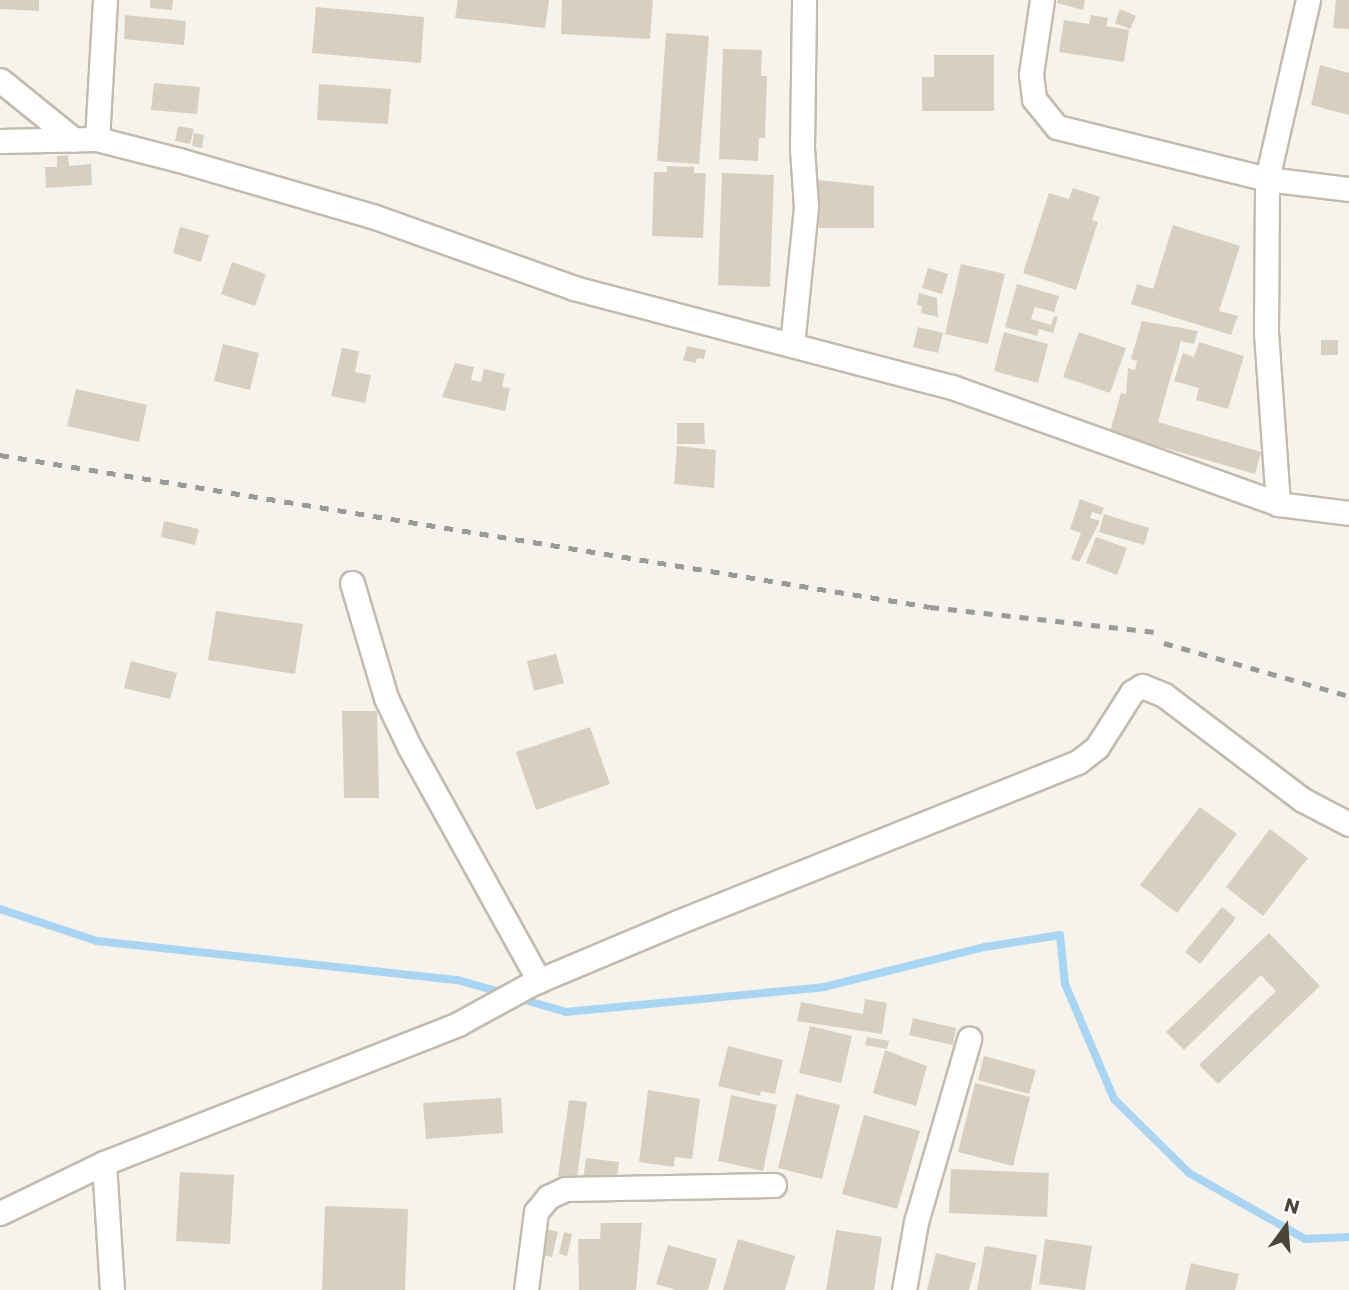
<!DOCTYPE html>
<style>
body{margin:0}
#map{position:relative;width:1349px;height:1290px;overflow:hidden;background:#f6f3ec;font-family:Poppins,sans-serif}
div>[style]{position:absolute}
.stream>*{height:8px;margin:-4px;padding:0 4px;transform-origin:4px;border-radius:4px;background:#a9d4f2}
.building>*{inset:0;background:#d8cfc1}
.roads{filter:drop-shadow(2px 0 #c2bbae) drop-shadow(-2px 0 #c2bbae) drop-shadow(0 2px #c2bbae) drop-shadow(0 -2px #c2bbae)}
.minor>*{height:23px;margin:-11.5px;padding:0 11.5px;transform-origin:11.5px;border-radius:11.5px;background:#fff}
.rail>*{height:5px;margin-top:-2.5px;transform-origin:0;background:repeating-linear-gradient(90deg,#9a9a9a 0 9px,transparent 0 18px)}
span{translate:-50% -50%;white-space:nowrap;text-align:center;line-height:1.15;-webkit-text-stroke:7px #fff;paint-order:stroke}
.north{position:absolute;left:1251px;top:1192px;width:70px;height:70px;-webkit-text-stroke:5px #fff;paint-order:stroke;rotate:16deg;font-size:19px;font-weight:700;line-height:28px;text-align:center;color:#4b4439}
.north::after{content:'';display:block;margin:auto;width:24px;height:32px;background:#4b4439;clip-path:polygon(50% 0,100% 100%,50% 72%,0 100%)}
</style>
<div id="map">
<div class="stream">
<div style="left:0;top:909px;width:102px;rotate:18.3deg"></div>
<div style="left:97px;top:941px;width:363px;rotate:6.2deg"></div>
<div style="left:458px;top:980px;width:47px;rotate:16.1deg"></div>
<div style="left:518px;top:998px;width:50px;rotate:16.3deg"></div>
<div style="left:566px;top:1012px;width:259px;rotate:-5.5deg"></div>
<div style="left:824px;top:987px;width:166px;rotate:-14deg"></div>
<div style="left:985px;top:947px;width:76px;rotate:-9.1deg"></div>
<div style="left:1060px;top:935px;width:49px;rotate:84.2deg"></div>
<div style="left:1065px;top:984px;width:125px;rotate:66.9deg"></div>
<div style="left:1114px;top:1099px;width:105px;rotate:44.6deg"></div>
<div style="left:1189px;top:1173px;width:133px;rotate:29.6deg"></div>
<div style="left:1305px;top:1239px;width:44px;rotate:-2.6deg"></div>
</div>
<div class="building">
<div style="clip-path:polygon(0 0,39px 0,39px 11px,0 9px)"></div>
<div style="clip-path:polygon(150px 0,173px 0,172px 10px,150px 8px)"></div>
<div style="clip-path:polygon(458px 0,549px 0,545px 28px,455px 18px)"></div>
<div style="clip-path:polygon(562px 0,653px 0,650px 39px,561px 34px)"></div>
<div style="clip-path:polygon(1058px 0,1085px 0,1083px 10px,1057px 3px)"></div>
<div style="clip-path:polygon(1336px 0,1349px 0,1349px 29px,1333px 28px)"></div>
<div style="clip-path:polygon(316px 7px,424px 17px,421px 63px,312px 53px)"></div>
<div style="clip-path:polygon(1120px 9px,1136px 16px,1130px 29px,1115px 23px)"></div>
<div style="clip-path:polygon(125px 15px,186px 21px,184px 45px,124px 39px)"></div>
<div style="clip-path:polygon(1091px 15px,1108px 18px,1106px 26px,1129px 30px,1124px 62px,1059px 52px,1064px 20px,1089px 24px)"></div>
<div style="clip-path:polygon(666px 33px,709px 36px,699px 164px,657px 161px)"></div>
<div style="clip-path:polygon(723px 49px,762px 50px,761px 76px,767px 76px,765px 138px,759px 138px,758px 161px,719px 159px)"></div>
<div style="clip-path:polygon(934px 55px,994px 55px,994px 111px,922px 111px,922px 77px,934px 77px)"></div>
<div style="clip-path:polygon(1320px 65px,1349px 73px,1349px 115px,1311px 105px)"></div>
<div style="clip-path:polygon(154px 83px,200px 87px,197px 114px,151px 110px)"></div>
<div style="clip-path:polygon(319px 84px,391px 89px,388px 124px,317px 120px)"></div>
<div style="clip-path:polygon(178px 126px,194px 129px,190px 144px,175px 141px)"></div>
<div style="clip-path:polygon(194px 133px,204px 135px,202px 148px,192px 146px)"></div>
<div style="clip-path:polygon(68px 155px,69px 166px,91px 164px,92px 185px,46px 188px,45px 167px,57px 167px,57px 156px)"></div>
<div style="clip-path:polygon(667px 166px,694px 167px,694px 173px,706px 173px,703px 238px,652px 236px,654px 172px,667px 172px)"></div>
<div style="clip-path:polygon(722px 173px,774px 175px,770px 287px,718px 285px)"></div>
<div style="clip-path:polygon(818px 180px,874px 186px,874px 228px,819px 228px)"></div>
<div style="clip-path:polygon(1073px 188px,1100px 197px,1092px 220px,1098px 222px,1076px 290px,1023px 273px,1049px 193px,1069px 199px)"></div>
<div style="clip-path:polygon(1173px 225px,1240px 246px,1219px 311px,1238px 316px,1231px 335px,1131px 304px,1137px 284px,1153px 289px)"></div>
<div style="clip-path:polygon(180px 227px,209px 235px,201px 262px,173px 253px)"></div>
<div style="clip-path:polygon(232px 262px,266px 274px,255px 306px,221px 294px)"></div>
<div style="clip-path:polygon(961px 264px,1005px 274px,988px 344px,945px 334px)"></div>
<div style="clip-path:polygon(928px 268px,948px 274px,942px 294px,922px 288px)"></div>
<div style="clip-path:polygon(1017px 284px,1059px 296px,1054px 312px,1035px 307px,1031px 319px,1051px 325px,1054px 316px,1058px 317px,1053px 333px,1039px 329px,1037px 336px,1005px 327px)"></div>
<div style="clip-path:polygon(919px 293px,937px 298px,938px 317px,921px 313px,922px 306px,917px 305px)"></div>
<div style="clip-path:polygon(1142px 321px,1198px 331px,1194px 344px,1181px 341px,1158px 422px,1261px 452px,1255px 474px,1110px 432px,1121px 393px,1126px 394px,1128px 368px,1135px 370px,1137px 361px,1131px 359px)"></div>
<div style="clip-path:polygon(918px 327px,943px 333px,938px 353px,913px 347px)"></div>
<div style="clip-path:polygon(1004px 332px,1048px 344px,1038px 383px,994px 371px)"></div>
<div style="clip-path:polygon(1079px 332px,1126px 348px,1110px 393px,1063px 377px)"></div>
<div style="clip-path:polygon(1321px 340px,1338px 340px,1338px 355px,1321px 355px)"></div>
<div style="clip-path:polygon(1199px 342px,1244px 356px,1228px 409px,1196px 400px,1199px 388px,1174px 381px,1183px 353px,1194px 357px)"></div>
<div style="clip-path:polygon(223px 344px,259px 353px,250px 390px,214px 381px)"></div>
<div style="clip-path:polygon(687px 346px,706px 350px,704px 359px,697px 358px,696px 363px,683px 360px)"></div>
<div style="clip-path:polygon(342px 348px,359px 351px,355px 372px,371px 375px,365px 403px,331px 396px)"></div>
<div style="clip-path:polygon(455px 363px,474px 367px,471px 380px,481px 382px,484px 369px,505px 374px,502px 387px,510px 388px,505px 411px,442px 397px)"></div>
<div style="clip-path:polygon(76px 389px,147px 405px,139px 442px,67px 426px)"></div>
<div style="clip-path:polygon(677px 423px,704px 423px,705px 444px,677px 444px)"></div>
<div style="clip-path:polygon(677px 446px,716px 450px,714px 488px,674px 484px)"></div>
<div style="clip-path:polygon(1080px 499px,1104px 508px,1101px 515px,1092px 512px,1090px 518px,1100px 521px,1079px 562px,1071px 559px,1081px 533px,1070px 529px)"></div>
<div style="clip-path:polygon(1104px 514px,1149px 528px,1144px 545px,1099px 532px)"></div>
<div style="clip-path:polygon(164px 521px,199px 529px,195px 545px,161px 537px)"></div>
<div style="clip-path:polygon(1096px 537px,1127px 548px,1117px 575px,1086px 563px)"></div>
<div style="clip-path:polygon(216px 611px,303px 624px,295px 674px,208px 660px)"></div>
<div style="clip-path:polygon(556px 654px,564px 683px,534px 691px,527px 661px)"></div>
<div style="clip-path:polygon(131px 661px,177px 673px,170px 699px,124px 688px)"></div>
<div style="clip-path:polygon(342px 711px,377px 711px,379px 798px,344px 798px)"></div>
<div style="clip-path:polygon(590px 727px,610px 784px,536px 810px,516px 752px)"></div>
<div style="clip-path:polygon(1200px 807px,1237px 834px,1177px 913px,1140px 885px)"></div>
<div style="clip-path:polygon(1270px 829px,1308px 858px,1263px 916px,1226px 887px)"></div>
<div style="clip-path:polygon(1222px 907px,1236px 918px,1200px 964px,1185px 952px)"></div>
<div style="clip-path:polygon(1269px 933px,1320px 986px,1218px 1084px,1199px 1065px,1276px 991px,1261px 975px,1184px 1050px,1166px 1032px)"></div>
<div style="clip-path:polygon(865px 999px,887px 1003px,882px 1034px,797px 1021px,801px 1002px,863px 1014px)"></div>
<div style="clip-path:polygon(913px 1018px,956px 1028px,953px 1045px,909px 1035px)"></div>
<div style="clip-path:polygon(810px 1026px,852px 1036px,841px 1083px,799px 1073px)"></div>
<div style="clip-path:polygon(867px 1037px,889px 1041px,887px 1049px,865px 1045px)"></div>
<div style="clip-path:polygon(728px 1046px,783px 1060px,775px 1094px,761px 1091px,760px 1096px,718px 1086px)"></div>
<div style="clip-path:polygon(885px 1050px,927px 1066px,916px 1106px,873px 1093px)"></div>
<div style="clip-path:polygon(984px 1056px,1036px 1070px,1029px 1094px,978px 1080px)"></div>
<div style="clip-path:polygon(975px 1083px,1030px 1097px,1013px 1166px,958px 1152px)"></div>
<div style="clip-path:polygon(648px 1090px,700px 1099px,692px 1159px,675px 1157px,674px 1167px,639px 1162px)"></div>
<div style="clip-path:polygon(796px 1094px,840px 1105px,822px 1179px,778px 1168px)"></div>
<div style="clip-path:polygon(731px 1095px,777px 1105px,763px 1171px,718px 1161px)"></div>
<div style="clip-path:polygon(501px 1098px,503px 1133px,426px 1139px,423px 1103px)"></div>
<div style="clip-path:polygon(569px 1100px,587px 1102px,577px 1178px,558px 1176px)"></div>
<div style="clip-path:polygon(864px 1115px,920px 1131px,897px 1209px,842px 1194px)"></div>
<div style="clip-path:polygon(586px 1158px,619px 1162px,616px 1184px,583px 1180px)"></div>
<div style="clip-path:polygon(951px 1169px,1049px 1173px,1047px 1217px,949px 1213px)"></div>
<div style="clip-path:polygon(180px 1172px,234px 1175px,230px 1244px,176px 1241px)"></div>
<div style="clip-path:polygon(325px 1206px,408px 1209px,405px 1290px,322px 1290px)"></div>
<div style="clip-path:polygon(601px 1223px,642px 1223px,636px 1290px,579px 1290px,578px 1239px,600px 1239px)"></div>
<div style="clip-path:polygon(548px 1229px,558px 1232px,552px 1257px,542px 1255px)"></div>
<div style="clip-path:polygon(836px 1230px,882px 1237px,874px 1290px,826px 1290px)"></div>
<div style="clip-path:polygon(564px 1232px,572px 1234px,567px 1256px,559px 1254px)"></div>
<div style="clip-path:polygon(738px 1239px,795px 1256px,785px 1290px,723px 1290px)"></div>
<div style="clip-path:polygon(1045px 1239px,1092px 1246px,1085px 1290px,1039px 1284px)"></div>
<div style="clip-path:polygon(668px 1245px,717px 1259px,708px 1290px,676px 1290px,656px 1284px)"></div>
<div style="clip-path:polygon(985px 1246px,1037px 1255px,1031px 1290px,977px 1290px)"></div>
<div style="clip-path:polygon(936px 1253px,976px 1263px,969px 1290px,927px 1290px)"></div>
<div style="clip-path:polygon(1191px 1263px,1239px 1274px,1235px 1290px,1185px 1290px)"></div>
</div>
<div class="roads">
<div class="minor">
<div style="left:1042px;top:0;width:75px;rotate:98.5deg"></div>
<div style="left:1031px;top:74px;width:25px;rotate:83deg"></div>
<div style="left:1034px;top:99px;width:36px;rotate:51deg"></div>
<div style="left:1057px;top:127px;width:216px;rotate:13.9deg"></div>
<div style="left:1267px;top:179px;width:83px;rotate:7deg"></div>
<div style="left:0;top:80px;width:95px;rotate:39deg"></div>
<div style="left:97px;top:139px;width:139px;rotate:-86.7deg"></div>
<div style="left:0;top:141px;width:97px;rotate:-1.2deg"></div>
<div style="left:97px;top:139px;width:85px;rotate:14.4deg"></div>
<div style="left:179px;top:160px;width:204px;rotate:16.2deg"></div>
<div style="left:375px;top:217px;width:211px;rotate:19.6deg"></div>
<div style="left:574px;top:288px;width:391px;rotate:14.7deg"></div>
<div style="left:952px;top:387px;width:346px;rotate:19.7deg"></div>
<div style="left:1278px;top:504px;width:72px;rotate:7.2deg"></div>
<div style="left:792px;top:345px;width:139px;rotate:-84.2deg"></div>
<div style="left:806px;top:207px;width:59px;rotate:-93.9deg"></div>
<div style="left:802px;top:148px;width:148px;rotate:-89.2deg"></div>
<div style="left:1278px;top:504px;width:172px;rotate:-94deg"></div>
<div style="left:1266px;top:332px;width:153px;rotate:-89.6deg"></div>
<div style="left:1267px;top:179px;width:184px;rotate:-77.1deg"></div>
<div style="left:352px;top:583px;width:120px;rotate:73.5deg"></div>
<div style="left:386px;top:698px;width:55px;rotate:64.4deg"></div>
<div style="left:410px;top:748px;width:266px;rotate:61deg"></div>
<div style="left:104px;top:1163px;width:127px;rotate:86.4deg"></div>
<div style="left:0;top:1213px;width:115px;rotate:-25.7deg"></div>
<div style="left:104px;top:1163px;width:380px;rotate:-21.4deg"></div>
<div style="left:458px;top:1024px;width:85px;rotate:-28.7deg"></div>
<div style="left:533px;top:983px;width:157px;rotate:-22.8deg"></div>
<div style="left:678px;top:922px;width:431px;rotate:-21.8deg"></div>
<div style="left:1078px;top:762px;width:24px;rotate:-38deg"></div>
<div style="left:1097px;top:747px;width:65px;rotate:-57.5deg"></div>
<div style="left:1132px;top:692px;width:12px;rotate:-31deg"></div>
<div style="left:1142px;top:686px;width:24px;rotate:22deg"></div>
<div style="left:1164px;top:695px;width:174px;rotate:37.1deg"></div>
<div style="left:1303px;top:800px;width:52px;rotate:27.6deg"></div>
<div style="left:526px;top:1290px;width:79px;rotate:-82.7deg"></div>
<div style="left:536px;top:1212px;width:19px;rotate:-51deg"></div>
<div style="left:548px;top:1197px;width:19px;rotate:-25deg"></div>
<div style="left:565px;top:1189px;width:209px;rotate:-1.1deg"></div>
<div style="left:904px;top:1290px;width:69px;rotate:-80deg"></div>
<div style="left:916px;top:1222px;width:191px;rotate:-73.8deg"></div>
</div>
</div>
<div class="rail">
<div style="left:0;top:455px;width:942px;rotate:9.28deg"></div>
<div style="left:930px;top:607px;width:227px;rotate:6.3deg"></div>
<div style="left:1164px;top:643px;width:192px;rotate:16deg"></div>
</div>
<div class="north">N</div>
</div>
